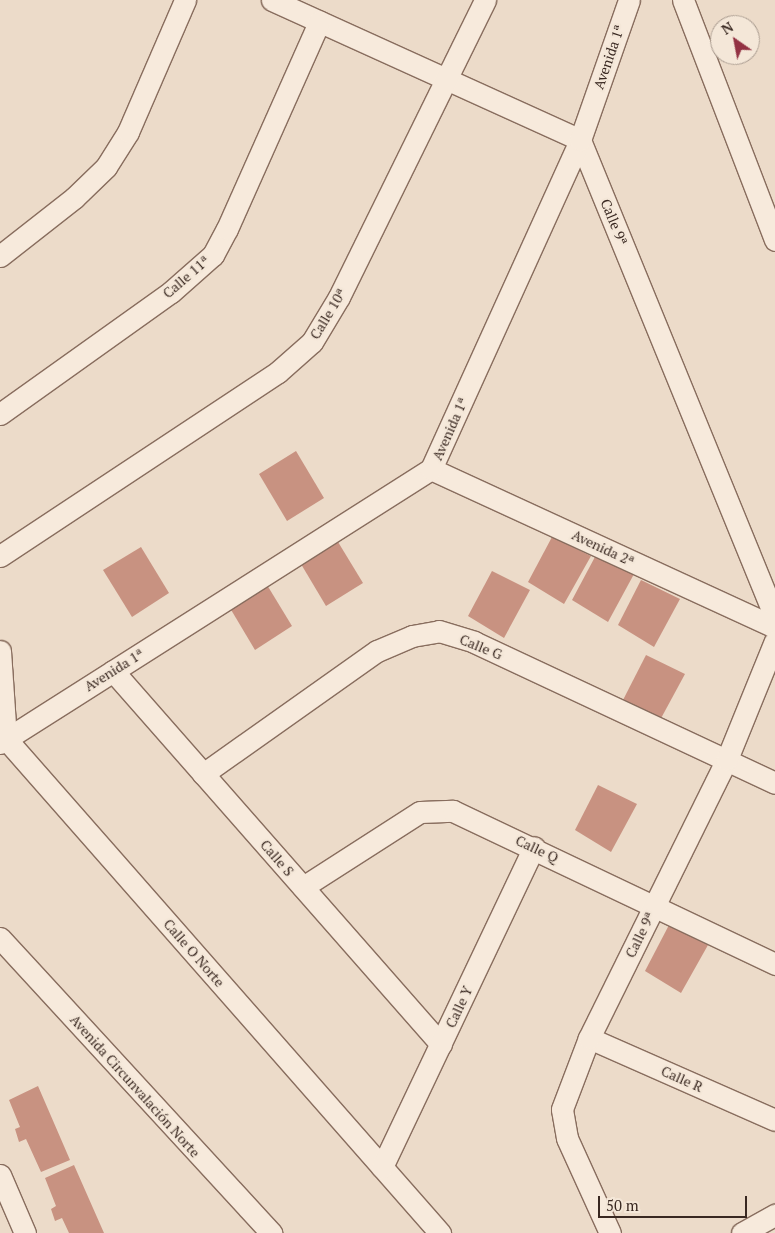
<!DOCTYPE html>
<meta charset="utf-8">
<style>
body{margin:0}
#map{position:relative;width:775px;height:1233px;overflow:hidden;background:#ecdbc9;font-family:"PT Serif",serif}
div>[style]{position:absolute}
.building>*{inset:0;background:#c89281}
.roads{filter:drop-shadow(1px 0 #886d5e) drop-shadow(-1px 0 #886d5e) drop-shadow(0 1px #886d5e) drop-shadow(0 -1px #886d5e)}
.minor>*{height:21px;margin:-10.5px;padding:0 10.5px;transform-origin:10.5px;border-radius:10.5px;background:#f7eadc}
span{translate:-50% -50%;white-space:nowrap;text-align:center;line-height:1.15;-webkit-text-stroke:4.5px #f4e7d8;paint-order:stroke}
.street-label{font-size:14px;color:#392821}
.north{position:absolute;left:710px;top:15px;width:50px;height:50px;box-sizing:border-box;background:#f4e7d8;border:1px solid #a99b8f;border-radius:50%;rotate:327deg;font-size:14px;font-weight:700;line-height:20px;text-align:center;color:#392821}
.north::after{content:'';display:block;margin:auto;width:18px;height:22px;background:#933243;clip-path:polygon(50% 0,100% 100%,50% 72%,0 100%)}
.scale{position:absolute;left:598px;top:1196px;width:149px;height:22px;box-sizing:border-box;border:2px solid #392821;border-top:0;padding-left:6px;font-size:15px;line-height:18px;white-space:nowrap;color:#392821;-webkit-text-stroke:4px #f4e7d8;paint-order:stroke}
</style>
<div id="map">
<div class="building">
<div style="clip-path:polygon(296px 451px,324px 498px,287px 521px,259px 474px)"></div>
<div style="clip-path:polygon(335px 537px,363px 583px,326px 606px,298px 559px)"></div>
<div style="clip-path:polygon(552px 537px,591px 556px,564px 604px,528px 582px)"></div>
<div style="clip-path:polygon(141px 547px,169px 593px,132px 617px,103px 570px)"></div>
<div style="clip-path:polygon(596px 555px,634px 574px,608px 622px,572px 600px)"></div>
<div style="clip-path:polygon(492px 571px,530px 590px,504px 638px,468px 616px)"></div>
<div style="clip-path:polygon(264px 580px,292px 626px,255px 650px,227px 603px)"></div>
<div style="clip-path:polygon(641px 580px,680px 599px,654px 647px,618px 625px)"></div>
<div style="clip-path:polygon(646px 655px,685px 674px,659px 722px,623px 700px)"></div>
<div style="clip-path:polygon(598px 785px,637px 804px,611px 852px,575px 830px)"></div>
<div style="clip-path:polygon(669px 925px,708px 945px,681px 993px,645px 971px)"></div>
<div style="clip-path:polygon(38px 1086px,70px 1160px,41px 1172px,26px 1139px,19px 1142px,15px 1129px,20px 1127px,9px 1100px)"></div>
<div style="clip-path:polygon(74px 1165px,104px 1233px,69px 1233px,62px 1218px,55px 1221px,51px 1209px,56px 1206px,45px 1178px)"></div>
</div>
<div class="roads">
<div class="minor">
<div style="left:272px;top:0;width:338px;rotate:24.4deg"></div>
<div style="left:580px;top:140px;width:515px;rotate:67.77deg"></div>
<div style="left:683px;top:0;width:257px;rotate:69deg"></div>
<div style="left:0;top:256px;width:94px;rotate:-38.1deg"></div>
<div style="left:74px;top:198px;width:45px;rotate:-44.1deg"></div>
<div style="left:106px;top:167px;width:41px;rotate:-57.8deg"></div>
<div style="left:128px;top:132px;width:144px;rotate:-66.6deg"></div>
<div style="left:0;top:414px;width:210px;rotate:-35.5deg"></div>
<div style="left:171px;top:292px;width:56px;rotate:-41.4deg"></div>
<div style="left:213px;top:255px;width:30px;rotate:-62deg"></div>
<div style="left:227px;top:229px;width:227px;rotate:-66deg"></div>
<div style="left:431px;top:469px;width:379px;rotate:24.7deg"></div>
<div style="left:0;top:556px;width:333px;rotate:-33.5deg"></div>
<div style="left:278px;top:372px;width:45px;rotate:-41.4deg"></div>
<div style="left:312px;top:342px;width:52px;rotate:-59deg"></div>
<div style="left:339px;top:297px;width:331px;rotate:-63.8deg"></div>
<div style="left:0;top:651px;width:88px;rotate:86.1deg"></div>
<div style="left:6px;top:739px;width:658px;rotate:48.7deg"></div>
<div style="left:113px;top:671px;width:497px;rotate:48.7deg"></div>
<div style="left:0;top:743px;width:511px;rotate:-32.45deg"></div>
<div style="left:431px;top:469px;width:361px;rotate:-65.6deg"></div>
<div style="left:580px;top:140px;width:148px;rotate:-70.7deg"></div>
<div style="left:203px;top:774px;width:213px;rotate:-35.3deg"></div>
<div style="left:377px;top:651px;width:38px;rotate:-23deg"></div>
<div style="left:412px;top:636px;width:27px;rotate:-10deg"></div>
<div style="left:439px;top:631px;width:37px;rotate:17deg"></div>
<div style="left:474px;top:642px;width:332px;rotate:25.1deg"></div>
<div style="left:303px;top:887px;width:139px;rotate:-32.7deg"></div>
<div style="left:420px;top:812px;width:33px;rotate:-2deg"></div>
<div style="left:453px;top:811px;width:357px;rotate:25.4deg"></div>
<div style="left:0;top:938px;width:401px;rotate:47.4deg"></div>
<div style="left:589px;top:1038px;width:203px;rotate:23.8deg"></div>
<div style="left:382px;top:1167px;width:354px;rotate:-64.6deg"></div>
<div style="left:0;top:1175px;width:63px;rotate:66.7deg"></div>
<div style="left:610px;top:1233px;width:104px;rotate:-114.4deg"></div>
<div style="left:567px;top:1138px;width:29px;rotate:-100deg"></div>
<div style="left:562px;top:1109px;width:76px;rotate:-69.2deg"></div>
<div style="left:589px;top:1038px;width:311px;rotate:-63.7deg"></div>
<div style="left:727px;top:759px;width:127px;rotate:-67.9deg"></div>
<div style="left:742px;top:1233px;width:38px;rotate:-29deg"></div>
</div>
</div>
<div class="street-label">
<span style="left:609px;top:57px;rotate:-71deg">Avenida 1ª</span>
<span style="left:614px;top:222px;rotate:68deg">Calle 9ª</span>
<span style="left:186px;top:277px;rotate:-41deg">Calle 11ª</span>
<span style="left:328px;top:314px;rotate:-59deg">Calle 10ª</span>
<span style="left:450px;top:429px;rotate:-66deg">Avenida 1ª</span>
<span style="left:603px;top:548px;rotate:25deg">Avenida 2ª</span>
<span style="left:481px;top:647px;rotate:22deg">Calle G</span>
<span style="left:114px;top:670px;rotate:-32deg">Avenida 1ª</span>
<span style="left:537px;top:849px;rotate:25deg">Calle Q</span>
<span style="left:277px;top:858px;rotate:49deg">Calle S</span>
<span style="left:640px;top:935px;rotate:-64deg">Calle 9ª</span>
<span style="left:194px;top:953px;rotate:49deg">Calle O Norte</span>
<span style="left:459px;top:1007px;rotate:-65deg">Calle Y</span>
<span style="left:682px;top:1079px;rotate:24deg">Calle R</span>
<span style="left:135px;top:1086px;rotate:48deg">Avenida Circunvalación Norte</span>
</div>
<div class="north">N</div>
<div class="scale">50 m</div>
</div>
